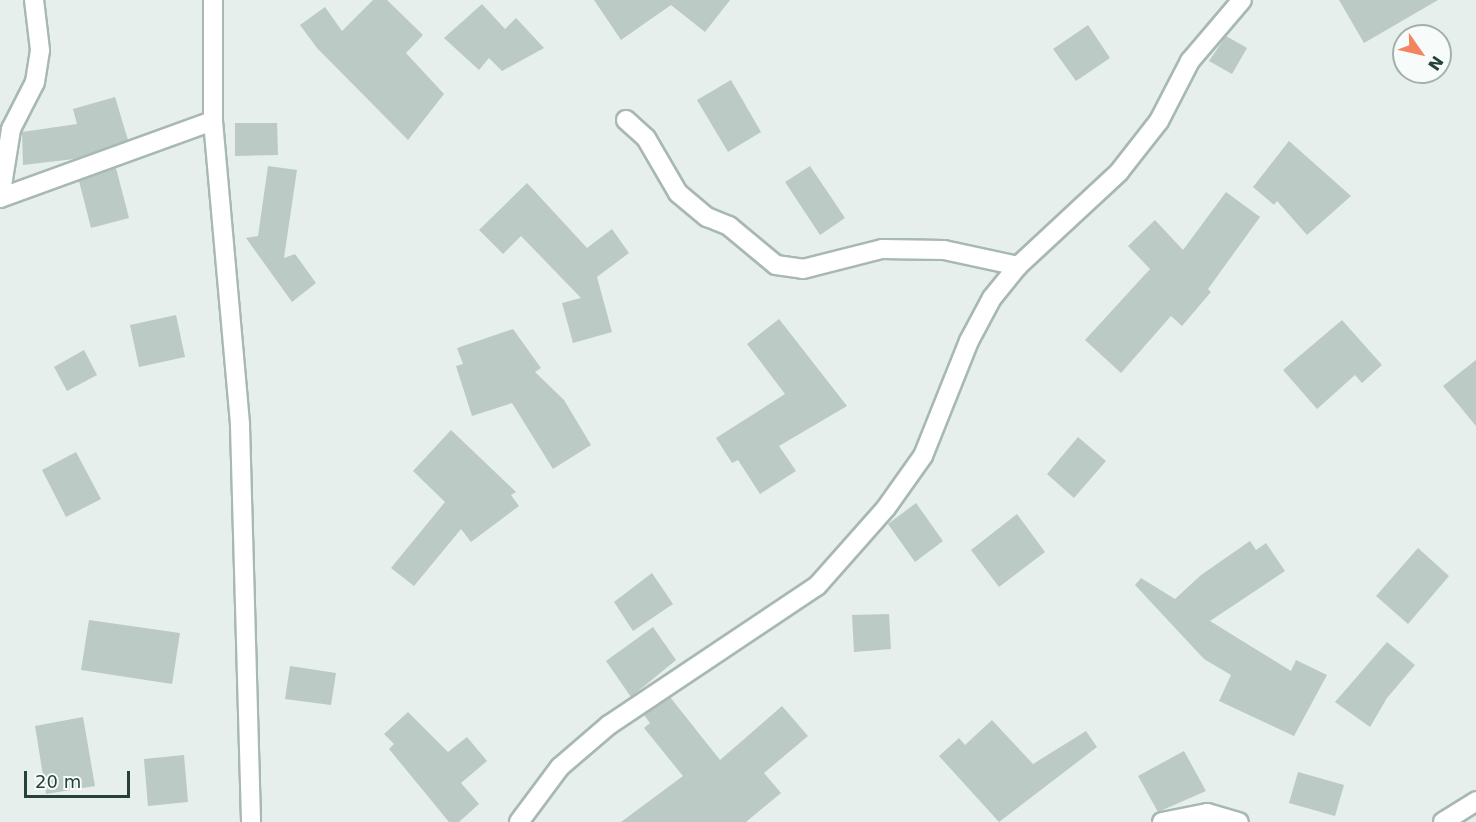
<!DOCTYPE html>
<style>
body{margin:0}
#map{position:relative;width:1476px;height:822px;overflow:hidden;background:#e6efeb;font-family:"DejaVu Sans",sans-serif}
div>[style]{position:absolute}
.building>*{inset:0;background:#bbcac4}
.roads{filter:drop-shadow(2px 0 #a8b8b2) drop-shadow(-2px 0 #a8b8b2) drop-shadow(0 2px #a8b8b2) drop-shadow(0 -2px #a8b8b2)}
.minor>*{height:18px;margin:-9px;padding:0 9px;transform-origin:9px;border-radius:9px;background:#fff}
span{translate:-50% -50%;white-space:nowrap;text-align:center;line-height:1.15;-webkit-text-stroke:5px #f7fbf9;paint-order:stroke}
.north{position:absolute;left:1392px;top:24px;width:60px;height:60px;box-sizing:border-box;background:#f7fbf9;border:2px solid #a3b1ad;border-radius:50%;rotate:124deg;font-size:16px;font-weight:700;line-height:24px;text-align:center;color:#24423a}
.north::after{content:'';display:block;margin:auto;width:21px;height:27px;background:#f4845f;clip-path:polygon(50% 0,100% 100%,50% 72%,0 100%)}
.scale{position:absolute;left:24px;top:771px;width:106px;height:27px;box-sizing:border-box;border:3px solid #24423a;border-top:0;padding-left:8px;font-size:18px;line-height:21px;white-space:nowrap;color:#24423a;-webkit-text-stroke:4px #f7fbf9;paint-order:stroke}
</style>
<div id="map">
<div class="building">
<div style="clip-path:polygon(373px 0,387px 0,423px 35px,406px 53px,444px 94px,408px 140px,317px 48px,300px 25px,325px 7px,342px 31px)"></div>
<div style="clip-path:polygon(594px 0,730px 0,705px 32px,671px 5px,621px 40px)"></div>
<div style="clip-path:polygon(1339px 0,1438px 0,1364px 43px)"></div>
<div style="clip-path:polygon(482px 4px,505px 29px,516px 18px,544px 48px,502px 71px,489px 58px,479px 70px,444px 38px)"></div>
<div style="clip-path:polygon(1088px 25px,1110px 58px,1076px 81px,1053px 49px)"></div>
<div style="clip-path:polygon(1226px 36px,1247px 48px,1232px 74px,1209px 61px)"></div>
<div style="clip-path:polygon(731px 80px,761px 132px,728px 152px,697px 100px)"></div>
<div style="clip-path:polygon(115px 97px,128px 140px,74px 159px,23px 165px,22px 132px,77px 124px,73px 109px)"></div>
<div style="clip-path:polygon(235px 123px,277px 123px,278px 155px,235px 156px)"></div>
<div style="clip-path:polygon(1289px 141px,1351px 196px,1307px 235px,1277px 201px,1274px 205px,1253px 187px)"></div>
<div style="clip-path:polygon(268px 166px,297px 170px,284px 258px,295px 254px,316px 283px,292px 302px,246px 238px,258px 236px)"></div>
<div style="clip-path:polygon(810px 166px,845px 218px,820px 235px,785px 182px)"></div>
<div style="clip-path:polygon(116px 168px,129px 218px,91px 228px,79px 181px)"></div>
<div style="clip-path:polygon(527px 183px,587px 248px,612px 229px,629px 253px,597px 277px,612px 332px,573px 343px,562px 303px,581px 298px,521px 236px,503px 254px,479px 230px)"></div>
<div style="clip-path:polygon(1226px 192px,1260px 217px,1208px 289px,1211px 292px,1182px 326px,1171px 316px,1121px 373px,1085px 340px,1150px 269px,1128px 246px,1155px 220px,1183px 250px)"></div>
<div style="clip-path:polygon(176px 315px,185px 357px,139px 367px,130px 325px)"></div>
<div style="clip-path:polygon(779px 319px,847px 406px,779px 446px,796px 471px,760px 494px,738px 460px,732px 463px,716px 438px,785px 394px,747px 344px)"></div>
<div style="clip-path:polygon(1342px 320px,1382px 365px,1362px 383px,1355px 375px,1317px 409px,1283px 370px)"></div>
<div style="clip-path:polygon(513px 329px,541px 368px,535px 372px,564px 400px,591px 445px,553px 469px,512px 403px,472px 416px,456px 366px,463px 364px,457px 348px)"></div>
<div style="clip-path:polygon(84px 350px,97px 375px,67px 391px,54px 367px)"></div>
<div style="clip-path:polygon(1476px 360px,1476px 426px,1443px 386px)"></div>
<div style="clip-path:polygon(451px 430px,516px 492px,511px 495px,519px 506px,471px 542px,461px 529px,414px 586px,391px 568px,445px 502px,413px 471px)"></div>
<div style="clip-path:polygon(1078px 437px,1106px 461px,1074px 498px,1047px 474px)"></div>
<div style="clip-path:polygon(76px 452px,101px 499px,66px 517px,42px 470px)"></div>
<div style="clip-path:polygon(916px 503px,943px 541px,915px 562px,888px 524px)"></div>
<div style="clip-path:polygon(1017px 514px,1045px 552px,999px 587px,971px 550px)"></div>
<div style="clip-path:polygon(1250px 541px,1256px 550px,1266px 543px,1285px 571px,1210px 621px,1291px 671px,1296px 660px,1327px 675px,1294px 736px,1219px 701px,1231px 675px,1204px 659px,1135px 585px,1141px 578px,1175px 599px,1201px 575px)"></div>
<div style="clip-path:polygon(1418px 548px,1449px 576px,1408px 624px,1376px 596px)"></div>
<div style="clip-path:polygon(652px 573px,673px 604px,633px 631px,614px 602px)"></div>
<div style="clip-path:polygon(889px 614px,891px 649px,854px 652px,852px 615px)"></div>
<div style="clip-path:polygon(89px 620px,180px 633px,172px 684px,81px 670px)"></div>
<div style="clip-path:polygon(653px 627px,676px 660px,631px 697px,606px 661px)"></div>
<div style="clip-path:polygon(1387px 642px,1415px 665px,1387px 698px,1370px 727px,1335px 702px)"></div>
<div style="clip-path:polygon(290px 666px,336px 673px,331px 705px,285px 699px)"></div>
<div style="clip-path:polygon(670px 697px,720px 760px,782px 706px,808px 736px,764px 773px,781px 793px,746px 822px,621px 822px,683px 776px,644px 728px,650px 723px,644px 715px)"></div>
<div style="clip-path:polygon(408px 712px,448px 752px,467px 737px,487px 761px,461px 783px,479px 804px,459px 822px,449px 822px,389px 749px,394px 744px,384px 734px)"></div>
<div style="clip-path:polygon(83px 717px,95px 786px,46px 794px,35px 726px)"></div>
<div style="clip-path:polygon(992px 720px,1033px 764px,1086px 731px,1097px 747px,999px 822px,939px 756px,959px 738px,965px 745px)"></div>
<div style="clip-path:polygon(1184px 751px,1206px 791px,1158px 812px,1138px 776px)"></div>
<div style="clip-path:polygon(184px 755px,188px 802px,148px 806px,144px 759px)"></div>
<div style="clip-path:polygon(1298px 772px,1344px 785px,1335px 816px,1289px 803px)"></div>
</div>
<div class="roads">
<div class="minor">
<div style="left:213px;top:0;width:121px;rotate:90deg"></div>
<div style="left:213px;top:121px;width:306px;rotate:84.9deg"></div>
<div style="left:240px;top:426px;width:396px;rotate:88.4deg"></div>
<div style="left:626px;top:120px;width:27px;rotate:42deg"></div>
<div style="left:646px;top:138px;width:64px;rotate:59.8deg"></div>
<div style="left:678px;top:193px;width:38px;rotate:40deg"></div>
<div style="left:707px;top:217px;width:24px;rotate:22deg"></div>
<div style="left:729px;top:226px;width:61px;rotate:39.7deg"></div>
<div style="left:776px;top:265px;width:27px;rotate:8deg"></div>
<div style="left:803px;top:269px;width:81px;rotate:-14.2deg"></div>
<div style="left:882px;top:249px;width:62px;rotate:0.9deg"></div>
<div style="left:944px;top:250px;width:76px;rotate:12.2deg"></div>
<div style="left:0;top:198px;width:226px;rotate:-19.9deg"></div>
<div style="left:0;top:198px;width:70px;rotate:-80.9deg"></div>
<div style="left:11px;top:129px;width:53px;rotate:-62.9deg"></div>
<div style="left:35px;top:82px;width:32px;rotate:-81deg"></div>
<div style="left:40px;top:50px;width:50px;rotate:-96.8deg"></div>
<div style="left:519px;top:822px;width:69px;rotate:-53.3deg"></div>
<div style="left:560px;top:767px;width:65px;rotate:-40.6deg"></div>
<div style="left:609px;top:725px;width:250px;rotate:-33.8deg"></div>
<div style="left:817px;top:586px;width:104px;rotate:-48.5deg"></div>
<div style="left:886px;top:508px;width:64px;rotate:-54.6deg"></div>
<div style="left:923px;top:456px;width:124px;rotate:-68.2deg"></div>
<div style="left:969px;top:341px;width:49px;rotate:-61.9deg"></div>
<div style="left:992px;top:298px;width:41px;rotate:-50.9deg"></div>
<div style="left:1018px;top:266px;width:138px;rotate:-42.9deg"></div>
<div style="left:1119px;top:172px;width:65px;rotate:-51.9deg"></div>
<div style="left:1159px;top:121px;width:68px;rotate:-62.7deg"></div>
<div style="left:1190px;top:61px;width:80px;rotate:-49.6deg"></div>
<div style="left:1162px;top:822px;width:46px;rotate:-11.3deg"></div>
<div style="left:1207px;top:813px;width:33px;rotate:16deg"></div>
<div style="left:1443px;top:822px;width:39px;rotate:-32deg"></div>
</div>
</div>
<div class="north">N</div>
<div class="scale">20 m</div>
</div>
